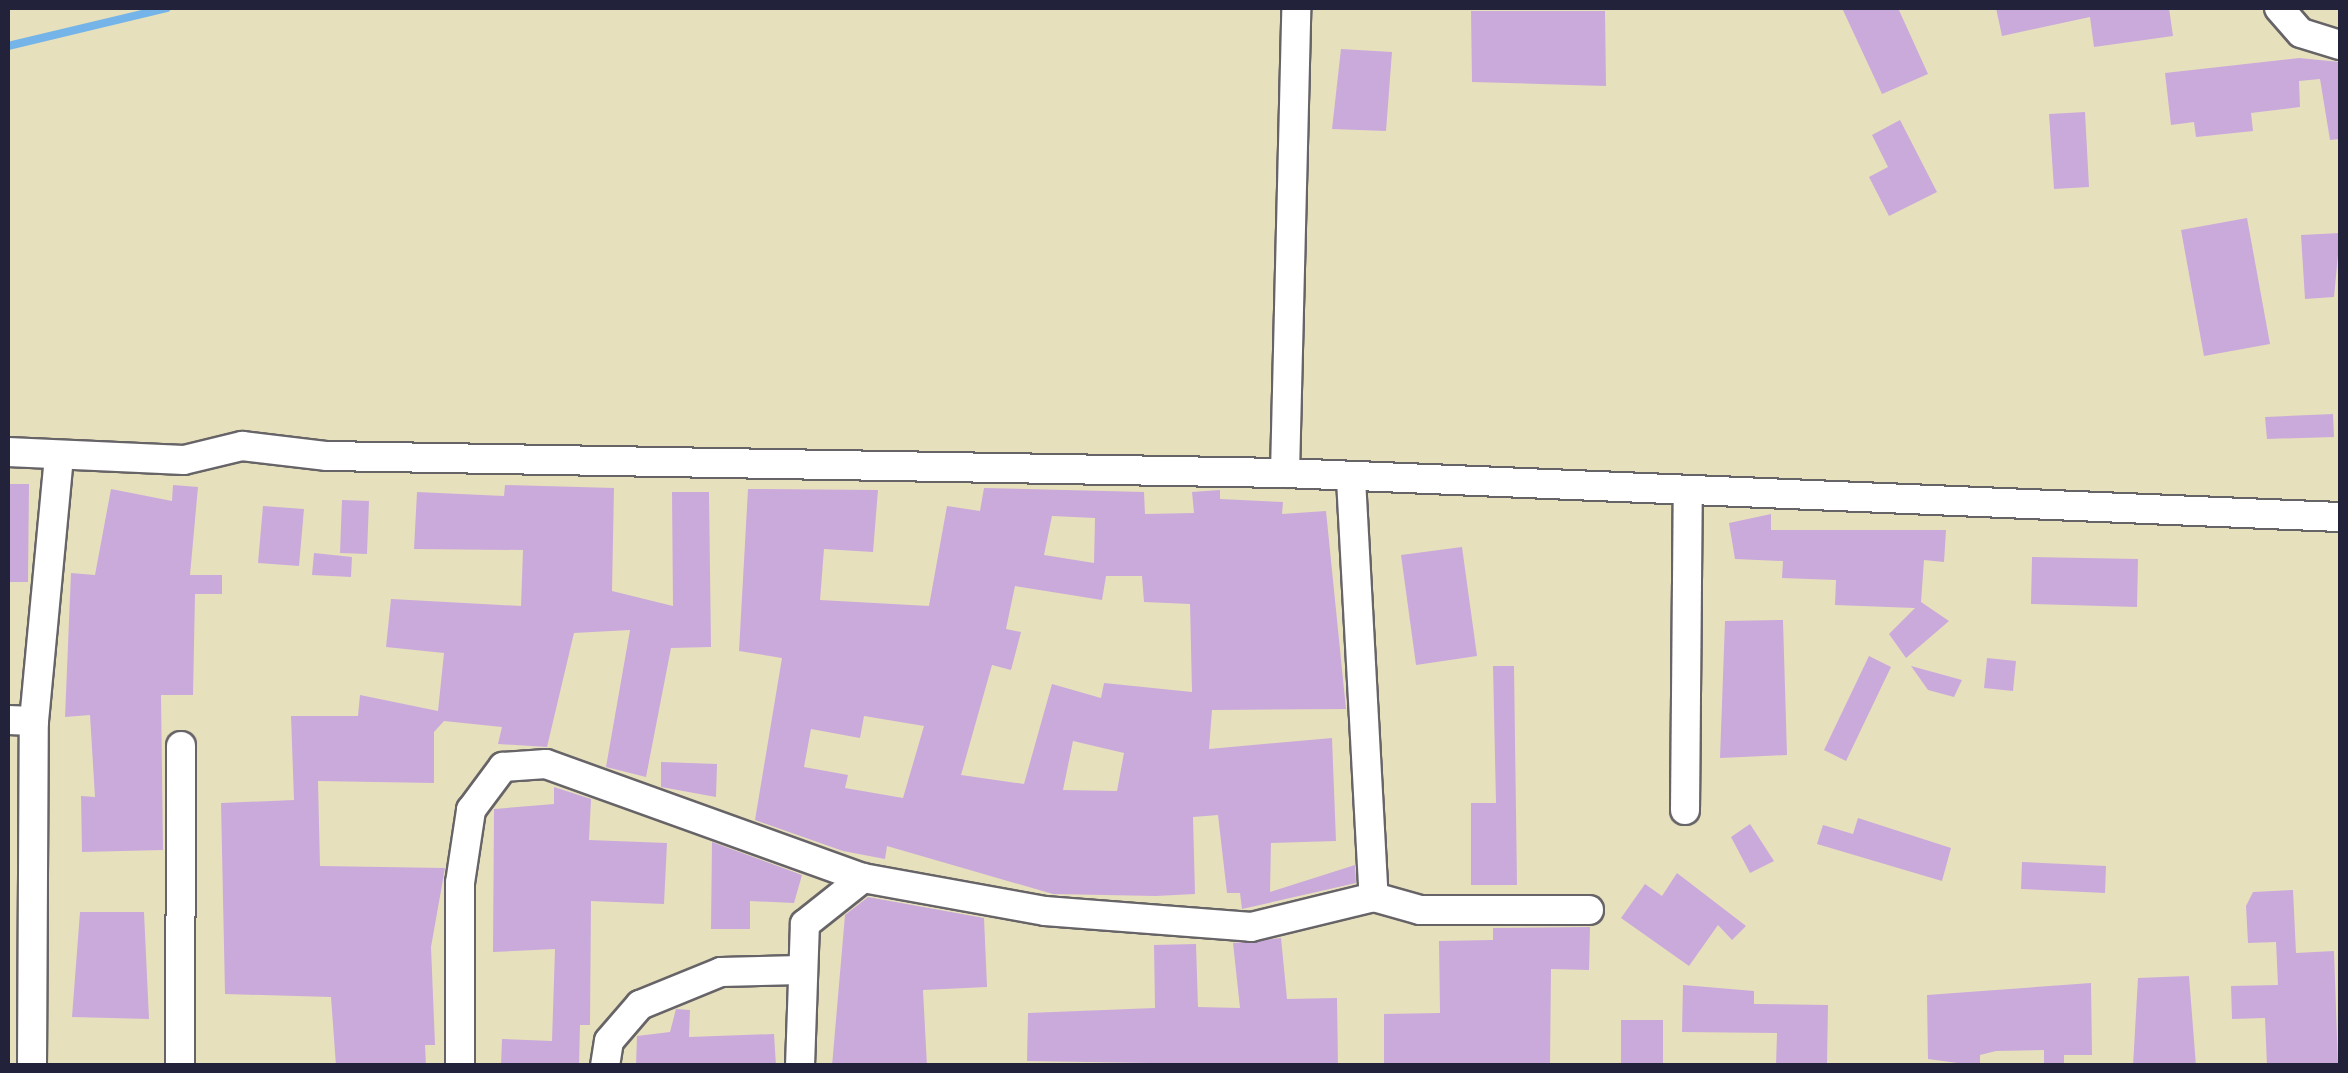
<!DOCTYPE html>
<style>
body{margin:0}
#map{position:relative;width:2348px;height:1073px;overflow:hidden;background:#e7e0bd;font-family:"IM FELL English",serif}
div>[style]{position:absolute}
.stream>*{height:8px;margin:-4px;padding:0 4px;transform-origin:4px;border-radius:4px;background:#75b4e8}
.building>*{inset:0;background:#caaadb}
.roads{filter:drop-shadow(2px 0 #676468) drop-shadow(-2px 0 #676468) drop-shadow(0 2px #676468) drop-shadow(0 -2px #676468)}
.street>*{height:28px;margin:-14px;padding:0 14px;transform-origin:14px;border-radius:14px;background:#fff}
span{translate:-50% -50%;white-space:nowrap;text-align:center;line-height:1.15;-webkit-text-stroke:9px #fff;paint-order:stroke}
.frame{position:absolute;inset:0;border:10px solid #22223b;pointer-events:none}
</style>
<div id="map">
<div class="stream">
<div style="left:8px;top:46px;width:163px;rotate:-13.4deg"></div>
</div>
<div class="building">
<div style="clip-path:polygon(1842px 8px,1898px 8px,1928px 74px,1882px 94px)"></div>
<div style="clip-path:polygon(1996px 8px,2169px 8px,2173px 36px,2094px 47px,2090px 17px,2002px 36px)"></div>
<div style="clip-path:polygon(1471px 11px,1605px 11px,1606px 86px,1472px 82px)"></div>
<div style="clip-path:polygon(1341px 49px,1392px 52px,1386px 131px,1332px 129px)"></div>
<div style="clip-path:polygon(2299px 58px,2340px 62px,2340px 139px,2330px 140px,2320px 79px,2299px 81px,2300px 107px,2251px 113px,2253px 131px,2196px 137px,2194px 122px,2171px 125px,2165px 73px)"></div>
<div style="clip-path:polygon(2085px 112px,2089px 187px,2054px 189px,2049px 114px)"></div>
<div style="clip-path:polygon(1900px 120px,1937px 192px,1889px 216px,1869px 177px,1888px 167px,1872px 135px)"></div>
<div style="clip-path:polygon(2247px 218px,2270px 344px,2204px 356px,2181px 230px)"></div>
<div style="clip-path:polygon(2340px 233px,2334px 297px,2305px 299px,2301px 235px)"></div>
<div style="clip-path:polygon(2333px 414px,2334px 437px,2267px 439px,2265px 417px)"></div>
<div style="clip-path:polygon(8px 484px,29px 484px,28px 582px,8px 582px)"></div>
<div style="clip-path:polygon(173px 485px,198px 487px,190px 575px,222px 575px,222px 594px,195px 594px,193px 695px,161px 695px,163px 850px,82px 852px,81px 796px,95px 797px,90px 715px,65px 717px,71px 573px,95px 575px,111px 489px,172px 501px)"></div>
<div style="clip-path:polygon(505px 485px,614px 488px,612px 591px,673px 606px,672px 492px,709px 492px,711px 647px,671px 648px,646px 777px,606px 767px,630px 630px,574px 633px,547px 747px,498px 744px,502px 727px,444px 721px,434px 732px,434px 783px,318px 781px,320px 866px,445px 868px,431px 947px,435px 1045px,425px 1045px,426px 1066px,336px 1066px,331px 997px,225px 994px,221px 803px,294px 800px,291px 716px,358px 716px,360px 695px,438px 711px,444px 653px,386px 647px,391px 599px,521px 606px,523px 550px,414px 549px,417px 492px,504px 496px)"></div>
<div style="clip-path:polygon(evenodd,984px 488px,1144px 492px,1145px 514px,1194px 513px,1192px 492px,1220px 490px,1220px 499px,1283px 502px,1282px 514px,1326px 511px,1346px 709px,1212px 710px,1209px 749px,1332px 738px,1336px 841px,1271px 843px,1270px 892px,1355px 865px,1356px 883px,1242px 909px,1240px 893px,1227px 893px,1218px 815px,1193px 817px,1195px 894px,1156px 896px,1053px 894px,887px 846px,885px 859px,843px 851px,755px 820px,782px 658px,739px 651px,748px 489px,878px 490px,873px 552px,824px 549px,820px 600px,929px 606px,947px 506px,980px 511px,984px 488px,1052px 516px,1095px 518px,1094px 563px,1044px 555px,1052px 516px,984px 488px,1106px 576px,1142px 576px,1144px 602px,1190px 604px,1192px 692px,1104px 683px,1101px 698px,1052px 684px,1024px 784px,961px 775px,992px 665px,1011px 670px,1021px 632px,1006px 629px,1015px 586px,1102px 600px,1106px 576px,984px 488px,864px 716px,924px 726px,903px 798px,845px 788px,848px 775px,804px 767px,811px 729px,860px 738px,864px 716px,984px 488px,1073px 741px,1124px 753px,1117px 791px,1063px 790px,1073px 741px)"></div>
<div style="clip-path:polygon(342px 500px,369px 501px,367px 554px,340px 553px)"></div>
<div style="clip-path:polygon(263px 506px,304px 509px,299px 566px,258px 563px)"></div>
<div style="clip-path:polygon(1771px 514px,1771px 530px,1946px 530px,1944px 562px,1924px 560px,1921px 602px,1949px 621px,1906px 658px,1889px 634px,1915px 608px,1835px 605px,1836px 580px,1782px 578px,1783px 561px,1735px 559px,1729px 523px)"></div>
<div style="clip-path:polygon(1462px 547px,1477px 656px,1416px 665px,1401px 555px)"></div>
<div style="clip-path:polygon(314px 553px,352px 557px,351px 577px,312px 575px)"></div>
<div style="clip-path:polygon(2032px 557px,2138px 559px,2137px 607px,2031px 604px)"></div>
<div style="clip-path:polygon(1783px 620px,1787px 755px,1720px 758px,1725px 621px)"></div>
<div style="clip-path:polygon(1869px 656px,1891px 667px,1846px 761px,1824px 750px)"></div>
<div style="clip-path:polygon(1987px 658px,2016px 661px,2013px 691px,1984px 688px)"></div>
<div style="clip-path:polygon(1493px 666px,1514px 666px,1517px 885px,1471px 885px,1471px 803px,1496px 803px)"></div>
<div style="clip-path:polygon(1911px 666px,1962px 680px,1954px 697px,1928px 690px)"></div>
<div style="clip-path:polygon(661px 762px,717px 764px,716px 797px,661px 787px)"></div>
<div style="clip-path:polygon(554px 787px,591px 799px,589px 840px,667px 843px,664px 904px,591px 901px,590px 1025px,580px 1025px,579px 1066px,501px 1066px,502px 1039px,552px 1041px,555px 949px,493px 952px,494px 809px,554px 804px)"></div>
<div style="clip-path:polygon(1858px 818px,1951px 848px,1942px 881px,1817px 844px,1823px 825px,1853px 834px)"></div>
<div style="clip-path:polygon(1750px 824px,1774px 861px,1750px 873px,1731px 837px)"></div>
<div style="clip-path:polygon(712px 842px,802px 875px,794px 903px,750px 901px,750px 929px,711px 929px)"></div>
<div style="clip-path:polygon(2022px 862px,2106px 866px,2105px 893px,2021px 889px)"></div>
<div style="clip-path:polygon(1677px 873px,1746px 926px,1732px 940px,1718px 925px,1689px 966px,1621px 918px,1645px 884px,1662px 896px)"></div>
<div style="clip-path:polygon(2293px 890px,2296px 953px,2334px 951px,2338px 1066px,2267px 1066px,2265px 1018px,2232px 1019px,2231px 986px,2278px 985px,2276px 942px,2248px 943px,2246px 906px,2253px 892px)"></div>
<div style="clip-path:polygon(868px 897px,984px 918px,987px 987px,923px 990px,927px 1066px,832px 1066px,845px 915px)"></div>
<div style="clip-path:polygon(80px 912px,144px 912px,149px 1019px,72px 1017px)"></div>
<div style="clip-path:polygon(1590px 927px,1589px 970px,1551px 969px,1550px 1065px,1384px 1066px,1384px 1014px,1440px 1013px,1439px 941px,1493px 940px,1493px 928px)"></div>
<div style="clip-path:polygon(1281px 938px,1287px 999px,1337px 998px,1338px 1066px,1027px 1061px,1028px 1013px,1155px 1008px,1154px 945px,1196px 944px,1198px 1007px,1240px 1008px,1233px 943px)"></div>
<div style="clip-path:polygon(2189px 976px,2196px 1066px,2133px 1066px,2138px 978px)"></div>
<div style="clip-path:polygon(2091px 983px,2092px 1055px,2064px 1055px,2064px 1066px,2044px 1066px,2044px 1050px,1996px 1051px,1980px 1055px,1980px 1066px,1928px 1059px,1927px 995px)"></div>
<div style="clip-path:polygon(1683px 985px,1754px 991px,1754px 1004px,1828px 1005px,1827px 1066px,1776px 1066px,1777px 1033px,1682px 1032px)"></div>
<div style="clip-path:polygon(676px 1009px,690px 1010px,689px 1037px,774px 1034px,776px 1066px,636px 1066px,637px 1036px,670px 1032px)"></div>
<div style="clip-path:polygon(1621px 1020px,1663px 1020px,1663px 1064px,1621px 1064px)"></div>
</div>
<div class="roads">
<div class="street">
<div style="left:2279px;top:8px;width:33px;rotate:49deg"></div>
<div style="left:2301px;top:33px;width:41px;rotate:17.1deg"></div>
<div style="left:8px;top:452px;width:176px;rotate:2.6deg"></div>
<div style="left:184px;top:460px;width:60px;rotate:-13.6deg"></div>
<div style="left:242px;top:446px;width:86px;rotate:6.7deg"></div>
<div style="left:327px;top:456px;width:958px;rotate:1.02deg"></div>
<div style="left:1285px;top:473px;width:1056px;rotate:2.39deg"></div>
<div style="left:1285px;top:473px;width:465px;rotate:-88.6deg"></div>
<div style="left:1351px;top:479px;width:419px;rotate:86.9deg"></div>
<div style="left:8px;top:720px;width:26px;rotate:2deg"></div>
<div style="left:1685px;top:810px;width:319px;rotate:-89.5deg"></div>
<div style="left:32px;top:1066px;width:345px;rotate:-89.7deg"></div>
<div style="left:34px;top:721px;width:266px;rotate:-84.6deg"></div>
<div style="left:180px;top:1066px;width:320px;rotate:-89.8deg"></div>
<div style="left:460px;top:1066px;width:183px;rotate:-90deg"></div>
<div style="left:460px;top:883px;width:74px;rotate:-81.4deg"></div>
<div style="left:471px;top:810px;width:54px;rotate:-53.3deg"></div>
<div style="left:503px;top:767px;width:43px;rotate:-4deg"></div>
<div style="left:546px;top:764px;width:337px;rotate:19.8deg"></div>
<div style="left:863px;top:878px;width:185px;rotate:10.3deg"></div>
<div style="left:1045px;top:911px;width:207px;rotate:4.4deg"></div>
<div style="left:1251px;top:927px;width:127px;rotate:-13.7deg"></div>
<div style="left:1374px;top:897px;width:48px;rotate:15.8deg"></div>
<div style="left:1420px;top:910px;width:169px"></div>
<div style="left:605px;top:1066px;width:25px;rotate:-81deg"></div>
<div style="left:609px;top:1041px;width:48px;rotate:-49.3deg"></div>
<div style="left:640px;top:1005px;width:87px;rotate:-22.2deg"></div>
<div style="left:721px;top:972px;width:79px;rotate:-1.5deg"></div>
<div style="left:800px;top:1066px;width:142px;rotate:-88deg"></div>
<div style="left:805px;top:924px;width:74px;rotate:-38.4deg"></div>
</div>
</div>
<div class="frame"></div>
</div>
